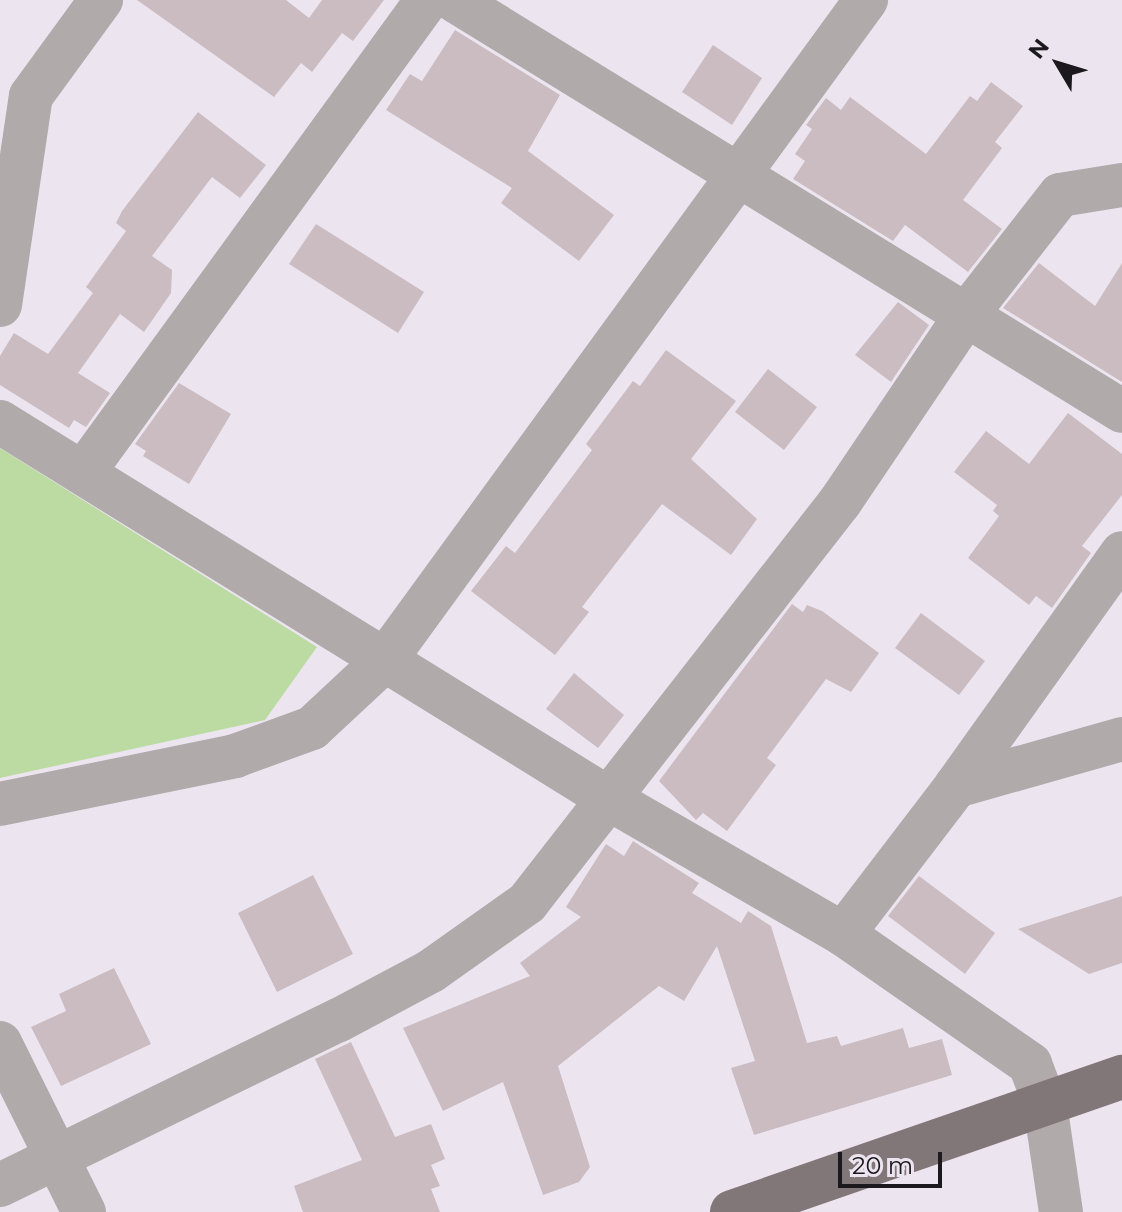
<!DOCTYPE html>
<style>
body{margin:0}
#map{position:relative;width:1122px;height:1212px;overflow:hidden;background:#ece5f0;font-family:Montserrat,sans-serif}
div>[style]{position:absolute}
.green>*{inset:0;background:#bcdba3}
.building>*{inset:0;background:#cabcc1}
.minor>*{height:44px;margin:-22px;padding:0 22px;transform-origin:22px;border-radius:22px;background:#b0aaab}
.major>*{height:44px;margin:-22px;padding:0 22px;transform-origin:22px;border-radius:22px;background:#817678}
span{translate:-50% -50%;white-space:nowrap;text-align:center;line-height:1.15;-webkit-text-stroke:6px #ece5f0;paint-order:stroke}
.north{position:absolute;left:1018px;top:24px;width:80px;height:80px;-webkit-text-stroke:6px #ece5f0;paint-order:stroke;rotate:308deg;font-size:22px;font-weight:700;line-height:32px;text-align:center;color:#1b191d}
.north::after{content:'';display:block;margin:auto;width:28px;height:36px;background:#1b191d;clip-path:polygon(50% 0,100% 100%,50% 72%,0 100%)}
.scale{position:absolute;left:838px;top:1152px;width:104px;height:36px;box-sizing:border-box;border:4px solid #1b191d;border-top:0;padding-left:10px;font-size:24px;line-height:28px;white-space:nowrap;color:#1b191d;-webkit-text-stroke:6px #ece5f0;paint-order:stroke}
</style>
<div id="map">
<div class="green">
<div style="clip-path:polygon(0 448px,317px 647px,265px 720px,0 778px)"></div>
</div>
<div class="building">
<div style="clip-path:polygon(137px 0,286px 0,309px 18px,322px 0,384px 0,353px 41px,342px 33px,312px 72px,301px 63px,274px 97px)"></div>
<div style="clip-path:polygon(455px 30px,560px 95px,528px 151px,614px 215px,579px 261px,501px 203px,512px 188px,386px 110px,410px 74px,422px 81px)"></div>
<div style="clip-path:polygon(713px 45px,762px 78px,732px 125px,682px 92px)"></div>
<div style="clip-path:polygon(991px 82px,1023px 106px,995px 142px,1002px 148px,963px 200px,1002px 229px,968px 272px,905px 225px,893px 241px,793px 179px,805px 161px,795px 154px,812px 129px,806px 125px,826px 98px,841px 110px,850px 97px,926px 154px,970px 96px,977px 101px)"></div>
<div style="clip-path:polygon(198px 112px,266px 165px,240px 198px,212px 177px,152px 256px,172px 270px,171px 293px,144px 332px,120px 314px,78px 373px,110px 393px,86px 427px,74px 420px,69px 428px,0 385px,0 356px,14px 333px,48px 354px,93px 293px,86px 287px,126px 231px,116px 223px,122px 211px)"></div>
<div style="clip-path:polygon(316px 224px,424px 292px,398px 333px,289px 264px)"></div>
<div style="clip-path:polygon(1039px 263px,1095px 306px,1122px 263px,1122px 382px,1003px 308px)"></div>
<div style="clip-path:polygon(898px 302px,929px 325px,891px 382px,855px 355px)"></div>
<div style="clip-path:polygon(666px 350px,736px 401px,691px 459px,757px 519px,731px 555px,662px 504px,582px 607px,589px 612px,555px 655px,471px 591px,506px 546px,515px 553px,592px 450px,586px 444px,633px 381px,640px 386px)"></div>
<div style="clip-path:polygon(768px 369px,817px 407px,784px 450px,735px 412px)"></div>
<div style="clip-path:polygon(179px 383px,231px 414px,189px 484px,143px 456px,146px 451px,135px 444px)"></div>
<div style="clip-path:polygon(1068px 413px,1122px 454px,1122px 495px,1082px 546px,1091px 553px,1052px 608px,1036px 596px,1029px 605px,968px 558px,999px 516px,993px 511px,997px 505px,954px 472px,986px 431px,1029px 464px)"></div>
<div style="clip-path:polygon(792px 604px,803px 612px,807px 605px,822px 611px,879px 653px,851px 692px,826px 679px,767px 758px,776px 765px,727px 831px,703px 813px,696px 820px,659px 781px)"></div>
<div style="clip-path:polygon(921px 613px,985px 661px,959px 695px,895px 648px)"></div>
<div style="clip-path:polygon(574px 673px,624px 715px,598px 748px,546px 709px)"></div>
<div style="clip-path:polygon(633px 841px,699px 883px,692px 893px,741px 923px,748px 911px,771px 926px,807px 1043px,837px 1036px,841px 1046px,903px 1028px,909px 1048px,942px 1039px,952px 1075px,754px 1135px,731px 1068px,755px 1061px,717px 946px,684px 1001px,659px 986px,558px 1066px,590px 1167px,579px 1182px,543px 1195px,503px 1082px,443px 1111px,403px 1028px,530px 976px,520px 963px,581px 917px,566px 907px,606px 844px,624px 856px)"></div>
<div style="clip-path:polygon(313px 875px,353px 954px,277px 992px,238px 913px)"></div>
<div style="clip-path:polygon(919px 876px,995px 933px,965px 974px,888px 916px)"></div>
<div style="clip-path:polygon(1122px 896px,1122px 963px,1089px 974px,1018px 929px)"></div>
<div style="clip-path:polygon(114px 968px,151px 1044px,61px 1086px,31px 1027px,66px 1011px,59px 994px)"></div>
<div style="clip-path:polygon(351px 1042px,395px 1137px,431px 1124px,445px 1159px,431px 1165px,440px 1186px,431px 1189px,440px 1212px,303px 1212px,294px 1186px,362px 1160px,315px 1059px)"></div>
</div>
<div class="minor">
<div style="left:454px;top:0;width:784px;rotate:31.6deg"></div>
<div style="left:0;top:305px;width:211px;rotate:-81.6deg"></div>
<div style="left:31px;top:96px;width:119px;rotate:-53.9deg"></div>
<div style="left:0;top:422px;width:718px;rotate:31.74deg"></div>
<div style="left:611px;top:800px;width:268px;rotate:30deg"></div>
<div style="left:843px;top:934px;width:228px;rotate:34.8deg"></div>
<div style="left:1030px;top:1064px;width:43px;rotate:69.4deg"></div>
<div style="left:1045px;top:1104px;width:109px;rotate:81.6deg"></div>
<div style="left:83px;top:473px;width:585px;rotate:-53.97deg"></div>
<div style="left:956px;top:786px;width:286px;rotate:-54.5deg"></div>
<div style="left:0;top:804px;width:240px;rotate:-11.5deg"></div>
<div style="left:235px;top:756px;width:82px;rotate:-20deg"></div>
<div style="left:312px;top:728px;width:100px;rotate:-43deg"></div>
<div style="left:385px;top:660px;width:817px;rotate:-53.92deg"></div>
<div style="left:843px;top:934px;width:186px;rotate:-52.6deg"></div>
<div style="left:956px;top:786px;width:173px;rotate:-15.8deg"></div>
<div style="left:0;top:1043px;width:189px;rotate:63.6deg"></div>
<div style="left:0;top:1185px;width:377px;rotate:-26deg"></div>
<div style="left:339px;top:1020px;width:104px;rotate:-28deg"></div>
<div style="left:431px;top:971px;width:118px;rotate:-35.3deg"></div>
<div style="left:527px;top:903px;width:509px;rotate:-52.03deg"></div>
<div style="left:840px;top:502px;width:227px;rotate:-56deg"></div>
<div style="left:967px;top:314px;width:151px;rotate:-52deg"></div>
<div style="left:1060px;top:195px;width:63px;rotate:-9.2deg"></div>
</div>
<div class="major">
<div style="left:732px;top:1212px;width:413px;rotate:-19.1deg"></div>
</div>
<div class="north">N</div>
<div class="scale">20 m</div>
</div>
